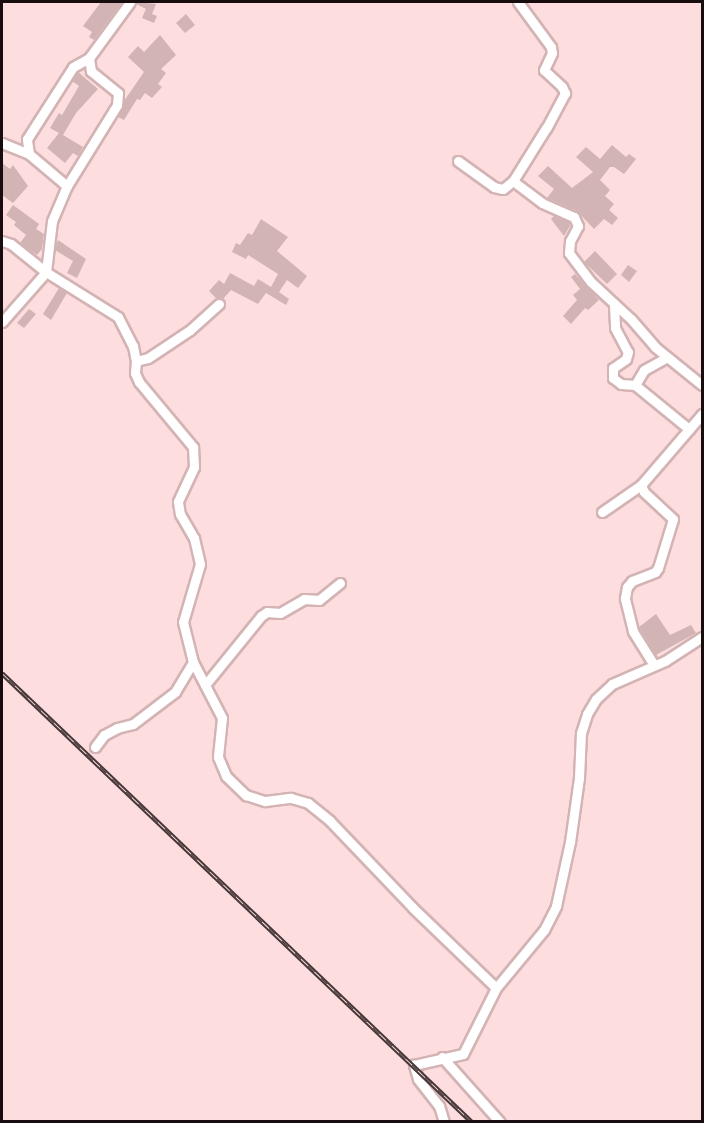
<!DOCTYPE html>
<style>
body{margin:0}
#map{position:relative;width:704px;height:1123px;overflow:hidden;background:#fdddde;font-family:"IBM Plex Sans",sans-serif}
div>[style]{position:absolute}
.building>*{inset:0;background:#d3b4b5}
.roads{filter:drop-shadow(2px 0 #d3b3b4) drop-shadow(-2px 0 #d3b3b4) drop-shadow(0 2px #d3b3b4) drop-shadow(0 -2px #d3b3b4)}
.street>*{height:9px;margin:-4.5px;padding:0 4.5px;transform-origin:4.5px;border-radius:4.5px;background:#fff}
.rail>*{height:5px;margin-top:-2.5px;transform-origin:0;background:repeating-linear-gradient(90deg,#fdddde 0 9px,#473738 0 18px);box-sizing:border-box;border-block:2px solid #473738}
span{translate:-50% -50%;white-space:nowrap;text-align:center;line-height:1.15;-webkit-text-stroke:5px #fdddde;paint-order:stroke}
.frame{position:absolute;inset:0;border:3px solid #180d0e;pointer-events:none}
</style>
<div id="map">
<div class="building">
<div style="clip-path:polygon(101px 2px,122px 2px,94px 40px,89px 37px,92px 32px,83px 26px)"></div>
<div style="clip-path:polygon(137px 2px,156px 4px,152px 14px,157px 16px,154px 23px,142px 18px,146px 9px,136px 4px)"></div>
<div style="clip-path:polygon(186px 14px,195px 25px,185px 33px,176px 23px)"></div>
<div style="clip-path:polygon(160px 35px,176px 55px,161px 69px,166px 73px,158px 84px,162px 87px,152px 98px,145px 93px,140px 100px,137px 99px,124px 120px,118px 117px,124px 101px,144px 72px,128px 57px,138px 46px,144px 52px)"></div>
<div style="clip-path:polygon(78px 72px,98px 89px,76px 113px,63px 135px,83px 147px,78px 156px,73px 153px,65px 163px,47px 148px,59px 133px,50px 128px,59px 113px,62px 115px,79px 86px,72px 81px)"></div>
<div style="clip-path:polygon(612px 145px,626px 157px,629px 154px,636px 159px,624px 174px,614px 167px,610px 167px,600px 180px,610px 190px,605px 196px,614px 204px,609px 210px,618px 218px,612px 225px,604px 219px,594px 229px,577px 211px,547px 198px,554px 189px,538px 176px,548px 166px,572px 188px,593px 172px,576px 157px,586px 147px,600px 159px)"></div>
<div style="clip-path:polygon(2px 163px,10px 169px,13px 165px,28px 186px,13px 203px,2px 195px)"></div>
<div style="clip-path:polygon(13px 205px,39px 224px,36px 229px,44px 234px,42px 249px,37px 255px,20px 243px,26px 235px,14px 225px,16px 222px,6px 215px)"></div>
<div style="clip-path:polygon(554px 216px,569px 222px,570px 226px,564px 236px,551px 219px)"></div>
<div style="clip-path:polygon(261px 219px,288px 237px,277px 251px,307px 276px,298px 288px,287px 280px,279px 292px,289px 299px,286px 305px,266px 293px,258px 304px,231px 290px,223px 299px,216px 298px,209px 291px,219px 280px,224px 284px,230px 273px,254px 286px,258px 279px,271px 287px,278px 274px,248px 255px,246px 259px,232px 252px,236px 243px,240px 245px,248px 233px,252px 235px)"></div>
<div style="clip-path:polygon(58px 240px,86px 259px,77px 278px,67px 273px,73px 261px,55px 250px)"></div>
<div style="clip-path:polygon(595px 251px,617px 274px,607px 284px,584px 262px)"></div>
<div style="clip-path:polygon(628px 265px,637px 271px,629px 282px,621px 275px)"></div>
<div style="clip-path:polygon(575px 274px,599px 300px,588px 310px,585px 308px,571px 324px,563px 316px,577px 300px,573px 295px,580px 289px,571px 277px)"></div>
<div style="clip-path:polygon(59px 288px,67px 293px,51px 320px,43px 314px)"></div>
<div style="clip-path:polygon(29px 309px,36px 314px,24px 328px,17px 323px)"></div>
<div style="clip-path:polygon(656px 614px,670px 635px,691px 625px,696px 633px,656px 655px,639px 627px)"></div>
</div>
<div class="roads">
<div class="street">
<div style="left:518px;top:2px;width:56px;rotate:53.7deg"></div>
<div style="left:551px;top:47px;width:6px;rotate:81deg"></div>
<div style="left:552px;top:53px;width:19px;rotate:115deg"></div>
<div style="left:544px;top:70px;width:25px;rotate:43deg"></div>
<div style="left:562px;top:87px;width:7px;rotate:63deg"></div>
<div style="left:565px;top:93px;width:40px;rotate:118deg"></div>
<div style="left:546px;top:128px;width:62px;rotate:121.9deg"></div>
<div style="left:513px;top:181px;width:36px;rotate:37deg"></div>
<div style="left:542px;top:203px;width:35px;rotate:24deg"></div>
<div style="left:574px;top:217px;width:10px;rotate:66deg"></div>
<div style="left:578px;top:226px;width:17px;rotate:118deg"></div>
<div style="left:570px;top:241px;width:12px;rotate:95deg"></div>
<div style="left:569px;top:253px;width:36px;rotate:53deg"></div>
<div style="left:591px;top:282px;width:54px;rotate:42.8deg"></div>
<div style="left:631px;top:319px;width:37px;rotate:49deg"></div>
<div style="left:655px;top:347px;width:60px;rotate:39deg"></div>
<div style="left:2px;top:143px;width:29px;rotate:22deg"></div>
<div style="left:458px;top:161px;width:44px;rotate:35.8deg"></div>
<div style="left:494px;top:187px;width:9px;rotate:13deg"></div>
<div style="left:503px;top:189px;width:13px;rotate:-39deg"></div>
<div style="left:67px;top:186px;width:50px;rotate:-139.9deg"></div>
<div style="left:29px;top:154px;width:15px;rotate:-98deg"></div>
<div style="left:27px;top:139px;width:85px;rotate:-57.4deg"></div>
<div style="left:73px;top:67px;width:18px;rotate:-29deg"></div>
<div style="left:2px;top:241px;width:9px;rotate:18deg"></div>
<div style="left:11px;top:244px;width:45px;rotate:38.7deg"></div>
<div style="left:46px;top:272px;width:85px;rotate:32deg"></div>
<div style="left:118px;top:317px;width:33px;rotate:63deg"></div>
<div style="left:133px;top:346px;width:15px;rotate:79deg"></div>
<div style="left:136px;top:361px;width:12px;rotate:95deg"></div>
<div style="left:135px;top:373px;width:10px;rotate:66deg"></div>
<div style="left:139px;top:382px;width:85px;rotate:50.3deg"></div>
<div style="left:193px;top:447px;width:20px;rotate:87deg"></div>
<div style="left:194px;top:467px;width:38px;rotate:115deg"></div>
<div style="left:178px;top:502px;width:12px;rotate:81deg"></div>
<div style="left:180px;top:514px;width:28px;rotate:60deg"></div>
<div style="left:194px;top:538px;width:27px;rotate:77deg"></div>
<div style="left:200px;top:564px;width:60px;rotate:106.3deg"></div>
<div style="left:183px;top:622px;width:41px;rotate:76deg"></div>
<div style="left:193px;top:662px;width:63px;rotate:62.6deg"></div>
<div style="left:222px;top:718px;width:39px;rotate:96deg"></div>
<div style="left:218px;top:757px;width:21px;rotate:67deg"></div>
<div style="left:226px;top:776px;width:28px;rotate:44deg"></div>
<div style="left:246px;top:795px;width:20px;rotate:18deg"></div>
<div style="left:265px;top:801px;width:26px;rotate:-7deg"></div>
<div style="left:291px;top:798px;width:18px;rotate:16deg"></div>
<div style="left:308px;top:803px;width:28px;rotate:39deg"></div>
<div style="left:330px;top:821px;width:120px;rotate:46.3deg"></div>
<div style="left:413px;top:908px;width:115px;rotate:43.9deg"></div>
<div style="left:614px;top:306px;width:22px;rotate:87deg"></div>
<div style="left:615px;top:328px;width:27px;rotate:62deg"></div>
<div style="left:628px;top:352px;width:7px;rotate:106deg"></div>
<div style="left:626px;top:359px;width:16px;rotate:145deg"></div>
<div style="left:613px;top:368px;width:10px;rotate:90deg"></div>
<div style="left:613px;top:378px;width:10px;rotate:37deg"></div>
<div style="left:621px;top:384px;width:14px;rotate:4deg"></div>
<div style="left:635px;top:385px;width:70px;rotate:39.2deg"></div>
<div style="left:2px;top:322px;width:67px;rotate:-48.7deg"></div>
<div style="left:46px;top:272px;width:51px;rotate:-83.3deg"></div>
<div style="left:52px;top:221px;width:38px;rotate:-67deg"></div>
<div style="left:67px;top:186px;width:95px;rotate:-58.3deg"></div>
<div style="left:117px;top:105px;width:12px;rotate:-85deg"></div>
<div style="left:118px;top:93px;width:35px;rotate:-141deg"></div>
<div style="left:91px;top:71px;width:13px;rotate:-99deg"></div>
<div style="left:89px;top:58px;width:69px;rotate:-53.8deg"></div>
<div style="left:136px;top:361px;width:12px;rotate:-14deg"></div>
<div style="left:148px;top:358px;width:50px;rotate:-33.7deg"></div>
<div style="left:190px;top:330px;width:39px;rotate:-42deg"></div>
<div style="left:635px;top:385px;width:17px;rotate:-59deg"></div>
<div style="left:644px;top:370px;width:26px;rotate:-29deg"></div>
<div style="left:602px;top:512px;width:47px;rotate:-34.7deg"></div>
<div style="left:654px;top:665px;width:40px;rotate:-122deg"></div>
<div style="left:633px;top:631px;width:34px;rotate:-104deg"></div>
<div style="left:625px;top:598px;width:11px;rotate:-80deg"></div>
<div style="left:627px;top:587px;width:8px;rotate:-50deg"></div>
<div style="left:632px;top:581px;width:25px;rotate:-21deg"></div>
<div style="left:655px;top:572px;width:5px;rotate:-53deg"></div>
<div style="left:658px;top:568px;width:51px;rotate:-73deg"></div>
<div style="left:673px;top:519px;width:40px;rotate:-137deg"></div>
<div style="left:644px;top:492px;width:8px;rotate:-113deg"></div>
<div style="left:641px;top:485px;width:94px;rotate:-49.3deg"></div>
<div style="left:205px;top:685px;width:89px;rotate:-50.9deg"></div>
<div style="left:261px;top:616px;width:7px;rotate:-34deg"></div>
<div style="left:267px;top:612px;width:13px;rotate:4deg"></div>
<div style="left:280px;top:613px;width:28px;rotate:-30deg"></div>
<div style="left:304px;top:599px;width:15px;rotate:4deg"></div>
<div style="left:319px;top:600px;width:27px;rotate:-39deg"></div>
<div style="left:95px;top:747px;width:15px;rotate:-53deg"></div>
<div style="left:104px;top:735px;width:15px;rotate:-28deg"></div>
<div style="left:117px;top:728px;width:16px;rotate:-14deg"></div>
<div style="left:133px;top:724px;width:53px;rotate:-37.3deg"></div>
<div style="left:175px;top:692px;width:35px;rotate:-59deg"></div>
<div style="left:442px;top:1057px;width:87px;rotate:48.3deg"></div>
<div style="left:444px;top:1122px;width:17px;rotate:-107deg"></div>
<div style="left:439px;top:1106px;width:34px;rotate:-128deg"></div>
<div style="left:418px;top:1079px;width:15px;rotate:-106deg"></div>
<div style="left:414px;top:1065px;width:50px;rotate:-12.7deg"></div>
<div style="left:463px;top:1054px;width:74px;rotate:-63.4deg"></div>
<div style="left:496px;top:988px;width:75px;rotate:-50.4deg"></div>
<div style="left:544px;top:930px;width:27px;rotate:-63deg"></div>
<div style="left:556px;top:906px;width:66px;rotate:-77.7deg"></div>
<div style="left:570px;top:842px;width:65px;rotate:-82deg"></div>
<div style="left:579px;top:778px;width:45px;rotate:-87.5deg"></div>
<div style="left:581px;top:733px;width:20px;rotate:-72deg"></div>
<div style="left:587px;top:714px;width:17px;rotate:-59deg"></div>
<div style="left:596px;top:699px;width:22px;rotate:-43deg"></div>
<div style="left:612px;top:684px;width:58px;rotate:-23.5deg"></div>
<div style="left:665px;top:661px;width:44px;rotate:-33deg"></div>
</div>
</div>
<div class="rail">
<div style="left:2px;top:673px;width:650px;rotate:43.69deg"></div>
</div>
<div class="frame"></div>
</div>
